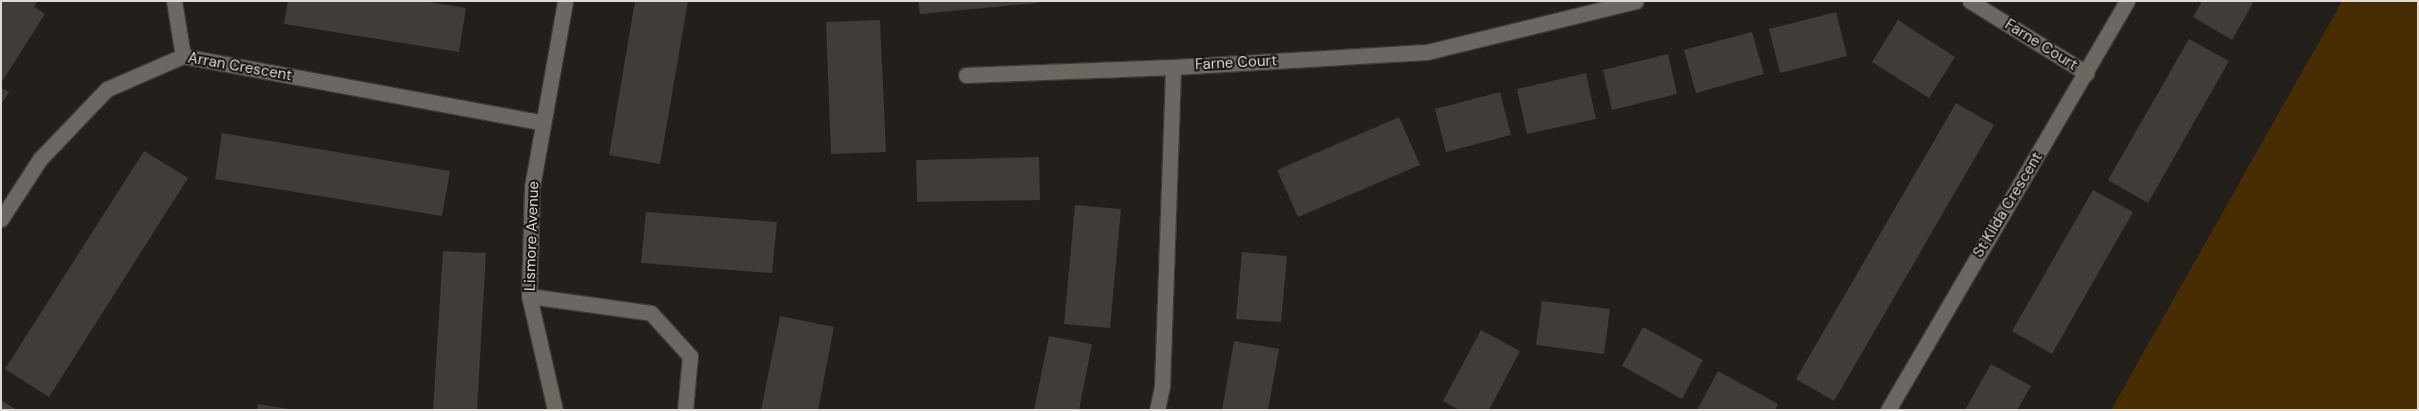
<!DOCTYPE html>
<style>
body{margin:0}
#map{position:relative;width:2419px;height:411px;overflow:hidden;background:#231f1a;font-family:"DM Sans",sans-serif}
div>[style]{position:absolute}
.green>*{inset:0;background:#492d02}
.building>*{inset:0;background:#413c37}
.roads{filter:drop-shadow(1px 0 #3e3b37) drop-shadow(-1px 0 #3e3b37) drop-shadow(0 1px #3e3b37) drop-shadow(0 -1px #3e3b37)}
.minor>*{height:15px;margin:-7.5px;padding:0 7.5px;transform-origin:7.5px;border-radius:7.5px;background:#6b6761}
span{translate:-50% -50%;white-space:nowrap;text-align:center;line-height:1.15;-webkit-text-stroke:4px #191511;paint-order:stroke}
.street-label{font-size:15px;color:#dddad7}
.frame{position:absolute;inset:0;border:2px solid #dddad7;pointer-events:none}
</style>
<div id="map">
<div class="green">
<div style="clip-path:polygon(2342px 1px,2418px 1px,2418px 410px,2111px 410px)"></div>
</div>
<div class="building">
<div style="clip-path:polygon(1px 1px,38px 1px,34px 7px,45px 14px,1px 83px)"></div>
<div style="clip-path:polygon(288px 1px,424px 1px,466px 8px,459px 52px,284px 24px)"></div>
<div style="clip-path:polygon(635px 1px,688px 1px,660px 164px,609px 155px)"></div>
<div style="clip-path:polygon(918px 1px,1038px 1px,1038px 3px,920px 14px)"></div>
<div style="clip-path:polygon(2202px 1px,2254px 1px,2232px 40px,2193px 17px)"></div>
<div style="clip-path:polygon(1836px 12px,1847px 56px,1780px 73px,1769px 29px)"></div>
<div style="clip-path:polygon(880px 20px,886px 152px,831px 154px,826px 22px)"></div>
<div style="clip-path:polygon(1898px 20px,1955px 57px,1929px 98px,1872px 62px)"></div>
<div style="clip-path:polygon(1752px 32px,1764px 74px,1696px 93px,1684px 50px)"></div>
<div style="clip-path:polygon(2189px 39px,2229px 61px,2148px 203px,2108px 180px)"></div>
<div style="clip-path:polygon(1668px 54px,1677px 94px,1612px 110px,1603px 70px)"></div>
<div style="clip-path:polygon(1586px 73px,1596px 119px,1527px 134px,1517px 89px)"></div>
<div style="clip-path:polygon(1px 88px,9px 92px,1px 105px)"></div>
<div style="clip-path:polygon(1500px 92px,1511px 135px,1446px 152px,1435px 109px)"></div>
<div style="clip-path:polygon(1956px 103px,1994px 125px,1834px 401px,1796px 379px)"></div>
<div style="clip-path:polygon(1399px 117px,1420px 165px,1298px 217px,1277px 170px)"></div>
<div style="clip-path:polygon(222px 133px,450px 171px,442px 216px,215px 179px)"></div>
<div style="clip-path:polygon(144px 151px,188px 178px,49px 397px,5px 369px)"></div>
<div style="clip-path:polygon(1039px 157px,1040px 200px,917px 202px,916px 160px)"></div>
<div style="clip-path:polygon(2093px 190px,2133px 212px,2052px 354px,2012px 331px)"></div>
<div style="clip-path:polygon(1075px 205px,1121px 209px,1110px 328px,1064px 324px)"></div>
<div style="clip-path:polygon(646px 212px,777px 222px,772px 273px,641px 263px)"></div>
<div style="clip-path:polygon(443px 251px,486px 253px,477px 410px,433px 410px)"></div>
<div style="clip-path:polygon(1242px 252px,1287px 256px,1281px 322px,1236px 319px)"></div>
<div style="clip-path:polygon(1542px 301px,1610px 309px,1604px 354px,1536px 345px)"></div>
<div style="clip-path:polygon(780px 316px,834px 327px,818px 410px,761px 410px)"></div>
<div style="clip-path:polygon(1643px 327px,1703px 360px,1682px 399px,1622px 366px)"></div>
<div style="clip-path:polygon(1481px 330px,1520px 351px,1489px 410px,1459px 410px,1443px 401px)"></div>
<div style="clip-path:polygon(1049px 336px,1092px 344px,1079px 410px,1034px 410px)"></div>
<div style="clip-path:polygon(1234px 341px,1279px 349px,1268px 410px,1222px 410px)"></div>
<div style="clip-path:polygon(1991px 364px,2031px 386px,2017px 410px,1965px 410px)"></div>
<div style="clip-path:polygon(1718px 371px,1778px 404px,1775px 410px,1697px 410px)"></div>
<div style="clip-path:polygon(1px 400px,17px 410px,1px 410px)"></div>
<div style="clip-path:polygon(258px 404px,289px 409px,289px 410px,257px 410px)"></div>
</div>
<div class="roads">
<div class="minor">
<div style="left:174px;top:1px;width:56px;rotate:80.7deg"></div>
<div style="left:1970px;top:1px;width:137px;rotate:31.8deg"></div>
<div style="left:966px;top:75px;width:207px;rotate:-2.2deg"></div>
<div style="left:1px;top:219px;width:72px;rotate:-57deg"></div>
<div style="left:40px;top:159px;width:97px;rotate:-46.3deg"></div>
<div style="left:107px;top:89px;width:83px;rotate:-23.5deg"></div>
<div style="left:183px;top:56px;width:366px;rotate:10.5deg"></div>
<div style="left:529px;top:296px;width:123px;rotate:7.9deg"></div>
<div style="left:651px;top:313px;width:58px;rotate:47.8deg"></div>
<div style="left:690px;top:356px;width:54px;rotate:95.3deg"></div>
<div style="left:555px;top:410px;width:117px;rotate:-102.8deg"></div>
<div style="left:529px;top:296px;width:109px;rotate:-88.4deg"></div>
<div style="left:532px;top:187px;width:189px;rotate:-79.9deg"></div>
<div style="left:1157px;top:410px;width:25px;rotate:-78deg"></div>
<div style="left:1162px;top:386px;width:319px;rotate:-88deg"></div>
<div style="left:1173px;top:67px;width:254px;rotate:-3.4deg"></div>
<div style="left:1427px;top:52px;width:215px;rotate:-13.7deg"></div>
<div style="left:1888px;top:410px;width:474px;rotate:-59.7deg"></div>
</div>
</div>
<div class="street-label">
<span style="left:2041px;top:45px;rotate:32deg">Farne Court</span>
<span style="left:1236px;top:63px;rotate:-3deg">Farne Court</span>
<span style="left:240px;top:67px;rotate:10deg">Arran Crescent</span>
<span style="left:2008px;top:205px;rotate:-59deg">St Kilda Crescent</span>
<span style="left:532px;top:236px;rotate:-88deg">Lismore Avenue</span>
</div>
<div class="frame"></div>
</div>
